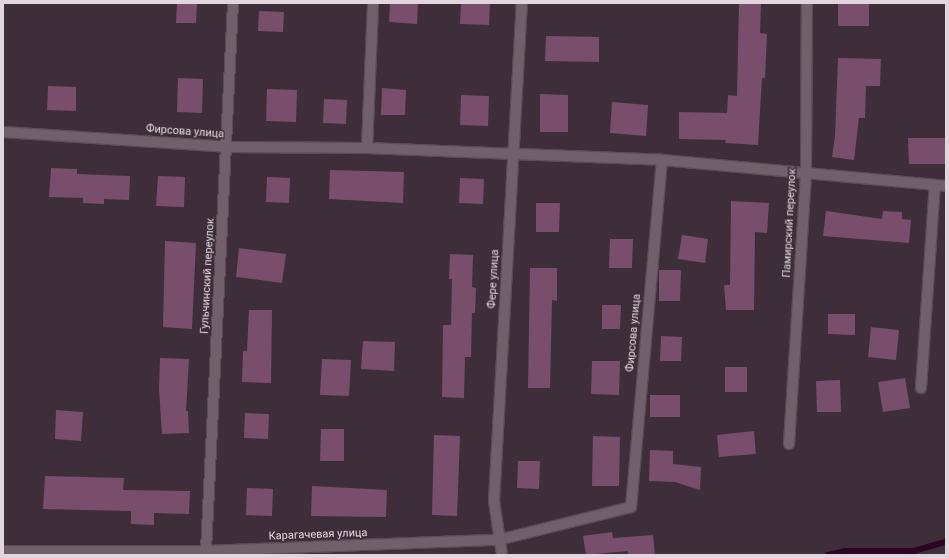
<!DOCTYPE html>
<meta charset="utf-8">
<style>
body{margin:0}
#map{position:relative;width:949px;height:558px;overflow:hidden;background:#3e2e39;font-family:Roboto,sans-serif}
div>[style]{position:absolute}
.stream>*{height:5.5px;margin:-2.75px;padding:0 2.75px;transform-origin:2.75px;border-radius:2.75px;background:#2a0622}
.building>*{inset:0;background:#784e6c}
.roads{filter:drop-shadow(1px 0 #5a4c55) drop-shadow(-1px 0 #5a4c55) drop-shadow(0 1px #5a4c55) drop-shadow(0 -1px #5a4c55)}
.minor>*{height:10px;margin:-5px;padding:0 5px;transform-origin:5px;border-radius:5px;background:#725f6c}
span{translate:-50% -50%;white-space:nowrap;text-align:center;line-height:1.15;-webkit-text-stroke:3px #3e2e39;paint-order:stroke}
.street-label{font-size:11px;color:#e1d6de}
.frame{position:absolute;inset:0;border:4px solid #e1d6de;pointer-events:none}
</style>
<div id="map">
<div class="stream">
<div style="left:828px;top:555px;width:18px;rotate:-13deg"></div>
<div style="left:846px;top:551px;width:68px"></div>
<div style="left:914px;top:551px;width:33px;rotate:-16deg"></div>
</div>
<div class="building">
<div style="clip-path:polygon(177px 3px,197px 3px,196px 23px,176px 23px)"></div>
<div style="clip-path:polygon(390px 3px,418px 3px,417px 24px,389px 22px)"></div>
<div style="clip-path:polygon(461px 3px,490px 3px,489px 25px,460px 24px)"></div>
<div style="clip-path:polygon(739px 3px,761px 3px,760px 33px,767px 34px,765px 78px,762px 78px,758px 145px,725px 143px,726px 140px,679px 139px,679px 112px,727px 113px,728px 95px,737px 96px)"></div>
<div style="clip-path:polygon(838px 4px,869px 4px,869px 26px,838px 26px)"></div>
<div style="clip-path:polygon(259px 11px,284px 12px,283px 32px,258px 31px)"></div>
<div style="clip-path:polygon(546px 36px,599px 37px,599px 62px,545px 61px)"></div>
<div style="clip-path:polygon(838px 58px,881px 59px,880px 86px,866px 86px,865px 118px,859px 118px,854px 160px,832px 157px,835px 136px)"></div>
<div style="clip-path:polygon(178px 78px,203px 79px,202px 113px,177px 112px)"></div>
<div style="clip-path:polygon(48px 86px,76px 87px,76px 111px,47px 110px)"></div>
<div style="clip-path:polygon(382px 88px,406px 90px,405px 115px,381px 115px)"></div>
<div style="clip-path:polygon(267px 89px,297px 90px,296px 122px,266px 121px)"></div>
<div style="clip-path:polygon(540px 94px,568px 95px,568px 132px,540px 132px)"></div>
<div style="clip-path:polygon(461px 95px,489px 96px,488px 126px,460px 125px)"></div>
<div style="clip-path:polygon(324px 99px,347px 100px,346px 124px,323px 123px)"></div>
<div style="clip-path:polygon(612px 102px,648px 105px,646px 136px,610px 133px)"></div>
<div style="clip-path:polygon(908px 138px,946px 138px,946px 164px,909px 164px)"></div>
<div style="clip-path:polygon(51px 168px,77px 169px,77px 174px,130px 176px,129px 200px,104px 199px,104px 204px,83px 203px,83px 198px,49px 197px)"></div>
<div style="clip-path:polygon(330px 170px,404px 172px,403px 203px,329px 199px)"></div>
<div style="clip-path:polygon(158px 176px,185px 177px,184px 207px,156px 206px)"></div>
<div style="clip-path:polygon(267px 177px,290px 178px,289px 203px,266px 202px)"></div>
<div style="clip-path:polygon(460px 178px,484px 179px,483px 204px,459px 203px)"></div>
<div style="clip-path:polygon(731px 201px,769px 203px,767px 233px,755px 232px,754px 310px,726px 310px,724px 285px,730px 285px)"></div>
<div style="clip-path:polygon(536px 203px,560px 203px,559px 232px,536px 232px)"></div>
<div style="clip-path:polygon(826px 211px,882px 219px,883px 211px,902px 212px,902px 219px,911px 220px,909px 243px,823px 236px)"></div>
<div style="clip-path:polygon(682px 235px,708px 239px,705px 263px,678px 259px)"></div>
<div style="clip-path:polygon(610px 239px,633px 239px,632px 268px,609px 268px)"></div>
<div style="clip-path:polygon(165px 241px,196px 243px,192px 329px,163px 327px)"></div>
<div style="clip-path:polygon(239px 248px,286px 254px,282px 283px,236px 277px)"></div>
<div style="clip-path:polygon(450px 254px,473px 255px,472px 287px,476px 288px,475px 313px,472px 313px,471px 357px,465px 357px,464px 398px,442px 397px,443px 325px,451px 325px,452px 279px,449px 279px)"></div>
<div style="clip-path:polygon(530px 268px,557px 268px,557px 301px,552px 300px,550px 388px,528px 388px)"></div>
<div style="clip-path:polygon(659px 270px,681px 270px,680px 301px,659px 301px)"></div>
<div style="clip-path:polygon(602px 305px,621px 305px,620px 329px,602px 329px)"></div>
<div style="clip-path:polygon(249px 310px,272px 310px,271px 383px,242px 382px,243px 351px,247px 351px)"></div>
<div style="clip-path:polygon(828px 314px,855px 314px,855px 335px,828px 334px)"></div>
<div style="clip-path:polygon(871px 327px,899px 330px,896px 360px,868px 357px)"></div>
<div style="clip-path:polygon(661px 336px,682px 337px,681px 361px,660px 361px)"></div>
<div style="clip-path:polygon(363px 341px,395px 342px,394px 371px,361px 369px)"></div>
<div style="clip-path:polygon(160px 358px,189px 359px,186px 411px,188px 411px,189px 433px,162px 434px,159px 389px)"></div>
<div style="clip-path:polygon(322px 359px,351px 360px,349px 396px,320px 395px)"></div>
<div style="clip-path:polygon(592px 361px,620px 361px,619px 395px,591px 394px)"></div>
<div style="clip-path:polygon(725px 367px,747px 367px,747px 392px,725px 392px)"></div>
<div style="clip-path:polygon(905px 378px,910px 408px,883px 412px,878px 382px)"></div>
<div style="clip-path:polygon(840px 380px,841px 412px,817px 412px,816px 381px)"></div>
<div style="clip-path:polygon(650px 395px,680px 395px,680px 417px,650px 417px)"></div>
<div style="clip-path:polygon(56px 410px,83px 412px,81px 441px,55px 439px)"></div>
<div style="clip-path:polygon(245px 413px,269px 414px,268px 439px,244px 438px)"></div>
<div style="clip-path:polygon(321px 429px,344px 429px,344px 461px,320px 461px)"></div>
<div style="clip-path:polygon(754px 431px,756px 454px,719px 457px,717px 435px)"></div>
<div style="clip-path:polygon(434px 435px,460px 436px,457px 516px,432px 515px)"></div>
<div style="clip-path:polygon(593px 436px,620px 437px,619px 486px,592px 486px)"></div>
<div style="clip-path:polygon(650px 450px,673px 451px,673px 464px,701px 467px,700px 490px,675px 482px,649px 481px)"></div>
<div style="clip-path:polygon(518px 461px,540px 461px,539px 489px,517px 488px)"></div>
<div style="clip-path:polygon(45px 476px,124px 478px,123px 490px,190px 491px,189px 514px,154px 513px,154px 525px,131px 524px,131px 511px,43px 509px)"></div>
<div style="clip-path:polygon(312px 486px,387px 490px,386px 517px,311px 516px)"></div>
<div style="clip-path:polygon(247px 488px,273px 489px,272px 516px,246px 515px)"></div>
<div style="clip-path:polygon(612px 532px,613px 538px,653px 535px,655px 555px,628px 555px,628px 551px,586px 555px,583px 536px)"></div>
</div>
<div class="roads">
<div class="minor">
<div style="left:3px;top:132px;width:224px;rotate:3.8deg"></div>
<div style="left:226px;top:147px;width:141px;rotate:0.4deg"></div>
<div style="left:367px;top:148px;width:295px;rotate:2.3deg"></div>
<div style="left:662px;top:160px;width:285px;rotate:5.2deg"></div>
<div style="left:367px;top:148px;width:145px;rotate:-87.6deg"></div>
<div style="left:921px;top:388px;width:203px;rotate:-86.1deg"></div>
<div style="left:789px;top:444px;width:273px;rotate:-86.4deg"></div>
<div style="left:806px;top:172px;width:169px;rotate:-89.7deg"></div>
<div style="left:3px;top:551px;width:203px"></div>
<div style="left:206px;top:551px;width:292px;rotate:-2.2deg"></div>
<div style="left:498px;top:540px;width:137px;rotate:-13.9deg"></div>
<div style="left:631px;top:507px;width:348px;rotate:-84.9deg"></div>
<div style="left:206px;top:551px;width:549px;rotate:-87.18deg"></div>
<div style="left:502px;top:555px;width:55px;rotate:-98.4deg"></div>
<div style="left:494px;top:501px;width:499px;rotate:-86.8deg"></div>
</div>
</div>
<div class="street-label">
<span style="left:185px;top:132px;rotate:4deg">Фирсова улица</span>
<span style="left:790px;top:223px;rotate:-87deg">Памирский переулок</span>
<span style="left:208px;top:276px;rotate:-87deg">Гульчинский переулок</span>
<span style="left:494px;top:279px;rotate:-87deg">Фере улица</span>
<span style="left:634px;top:333px;rotate:-85deg">Фирсова улица</span>
<span style="left:318px;top:535px;rotate:-2deg">Карагачевая улица</span>
</div>
<div class="frame"></div>
</div>
